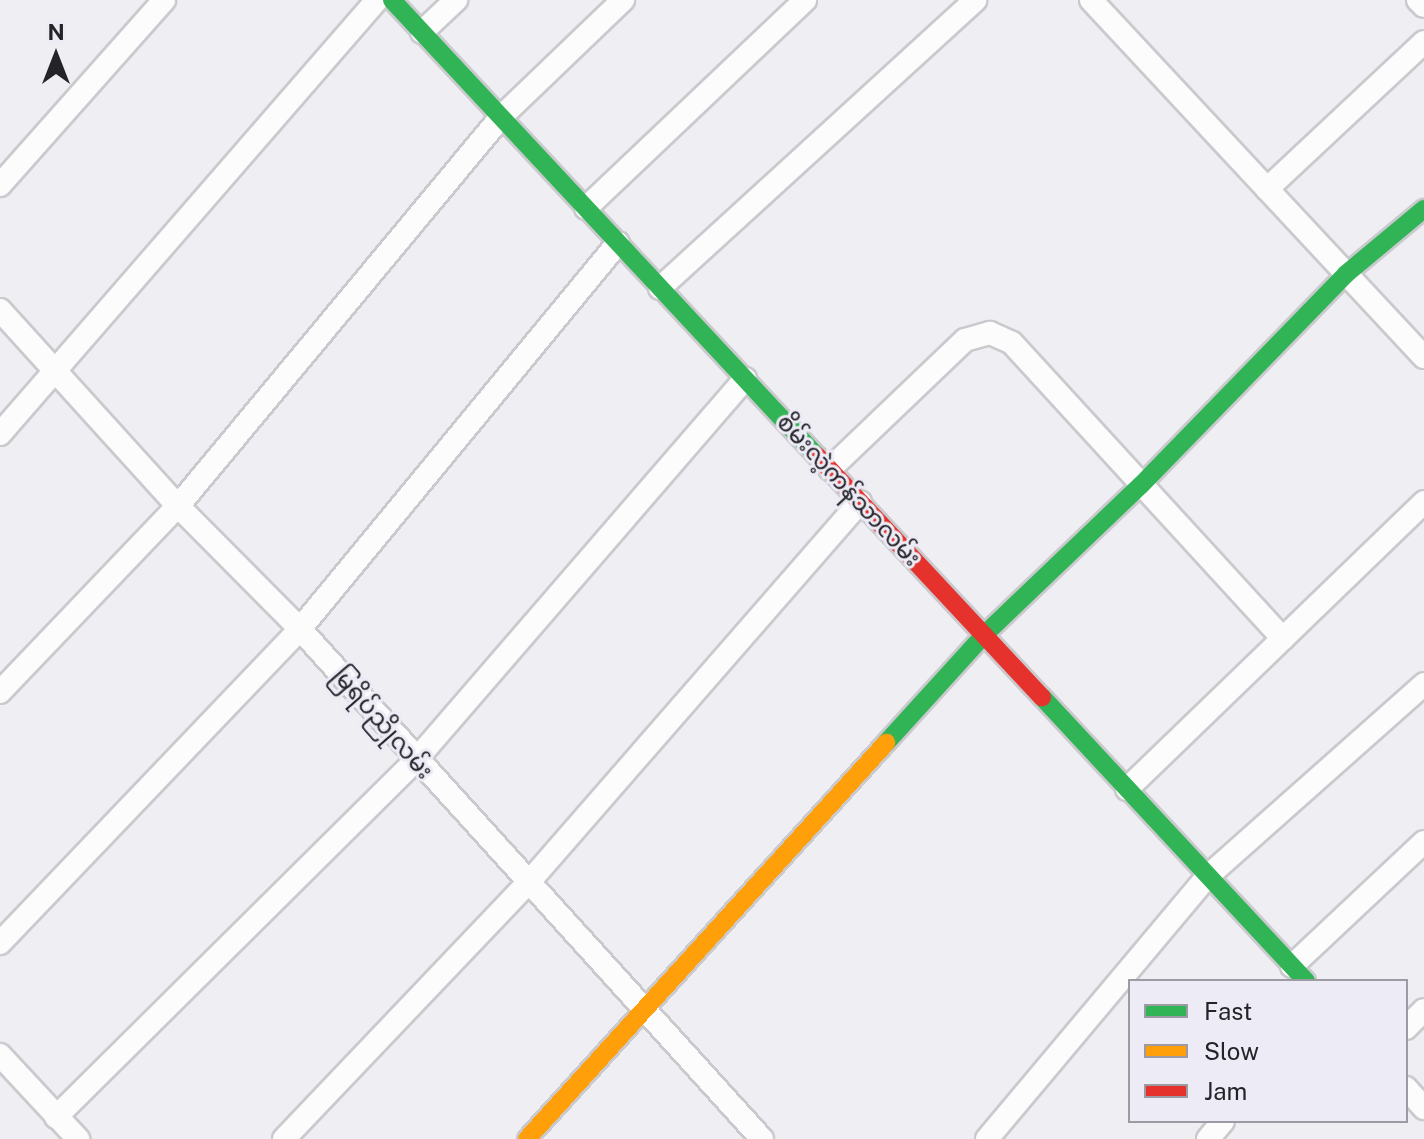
<!DOCTYPE html>
<meta charset="utf-8">
<style>
body{margin:0}
#map{position:relative;width:1424px;height:1139px;overflow:hidden;background:#eeeef3;font-family:"Public Sans","Noto Sans Myanmar",sans-serif}
div>[style]{position:absolute}
.roads{filter:drop-shadow(2px 0 #cacace) drop-shadow(-2px 0 #cacace) drop-shadow(0 2px #cacace) drop-shadow(0 -2px #cacace)}
.street>*{height:22px;margin:-11px;padding:0 11px;transform-origin:11px;border-radius:11px;background:#fcfcfd}
.fast>*{height:18px;margin:-9px;padding:0 9px;transform-origin:9px;border-radius:9px;background:#30b455}
.slow>*{height:18px;margin:-9px;padding:0 9px;transform-origin:9px;border-radius:9px;background:#ff9f0a}
.jam>*{height:18px;margin:-9px;padding:0 9px;transform-origin:9px;border-radius:9px;background:#e5322d}
span{translate:-50% -50%;white-space:nowrap;text-align:center;line-height:1.15;-webkit-text-stroke:6px #ecebf6;paint-order:stroke}
.street-label{font-size:24px;color:#242327}
.legend{position:absolute;left:1128px;top:979px;width:280px;height:144px;box-sizing:border-box;background:#ecebf6;border:2px solid #9c9ba3;margin:0;padding:10px 14px;list-style:none;font-size:24px;color:#242327}
.legend li{display:flex;align-items:center;gap:16px;height:40px}
.legend b{width:40px;border:2px solid #9c9ba3}
.north{position:absolute;left:16px;top:16px;width:80px;height:80px;-webkit-text-stroke:6px #ecebf6;paint-order:stroke;rotate:0deg;font-size:22px;font-weight:700;line-height:32px;text-align:center;color:#242327}
.north::after{content:'';display:block;margin:auto;width:28px;height:36px;background:#242327;clip-path:polygon(50% 0,100% 100%,50% 72%,0 100%)}
</style>
<div id="map">
<div class="roads">
<div class="street">
<div style="left:1091px;top:0;width:488px;rotate:47deg"></div>
<div style="left:1418px;top:0;width:8px;rotate:45deg"></div>
<div style="left:422px;top:32px;width:47px;rotate:-43.3deg"></div>
<div style="left:0;top:185px;width:247px;rotate:-48.4deg"></div>
<div style="left:1267px;top:189px;width:215px;rotate:-43.1deg"></div>
<div style="left:586px;top:208px;width:302px;rotate:-43.5deg"></div>
<div style="left:660px;top:288px;width:427px;rotate:-42.4deg"></div>
<div style="left:0;top:310px;width:265px;rotate:47.8deg"></div>
<div style="left:178px;top:506px;width:173px;rotate:45.2deg"></div>
<div style="left:300px;top:629px;width:688px;rotate:47.83deg"></div>
<div style="left:0;top:434px;width:575px;rotate:-49.02deg"></div>
<div style="left:830px;top:469px;width:187px;rotate:-43.7deg"></div>
<div style="left:965px;top:340px;width:26px;rotate:-16deg"></div>
<div style="left:990px;top:333px;width:24px;rotate:24deg"></div>
<div style="left:1012px;top:343px;width:401px;rotate:47.5deg"></div>
<div style="left:0;top:692px;width:257px;rotate:-46.3deg"></div>
<div style="left:178px;top:506px;width:506px;rotate:-50.3deg"></div>
<div style="left:501px;top:117px;width:169px;rotate:-43.8deg"></div>
<div style="left:1127px;top:789px;width:413px;rotate:-44deg"></div>
<div style="left:0;top:943px;width:434px;rotate:-46.3deg"></div>
<div style="left:300px;top:629px;width:500px;rotate:-50.52deg"></div>
<div style="left:1292px;top:966px;width:181px;rotate:-43.2deg"></div>
<div style="left:1406px;top:1028px;width:25px;rotate:-45deg"></div>
<div style="left:0;top:1055px;width:115px;rotate:47.1deg"></div>
<div style="left:1406px;top:1088px;width:27px;rotate:48deg"></div>
<div style="left:56px;top:1117px;width:506px;rotate:-44.76deg"></div>
<div style="left:415px;top:761px;width:505px;rotate:-49.18deg"></div>
<div style="left:284px;top:1139px;width:355px;rotate:-46.4deg"></div>
<div style="left:529px;top:882px;width:504px;rotate:-48.94deg"></div>
<div style="left:987px;top:1139px;width:344px;rotate:-50deg"></div>
<div style="left:1208px;top:876px;width:289px;rotate:-41.6deg"></div>
<div style="left:1208px;top:1139px;width:23px;rotate:-50deg"></div>
</div>
<div class="fast">
<div style="left:392px;top:0;width:623px;rotate:47.02deg"></div>
<div style="left:1042px;top:697px;width:388px;rotate:47.1deg"></div>
<div style="left:886px;top:743px;width:146px;rotate:-47.8deg"></div>
<div style="left:984px;top:635px;width:217px;rotate:-43.7deg"></div>
<div style="left:1141px;top:485px;width:294px;rotate:-45.8deg"></div>
<div style="left:1346px;top:274px;width:102px;rotate:-39.8deg"></div>
</div>
<div class="slow">
<div style="left:527px;top:1139px;width:535px;rotate:-47.81deg"></div>
</div>
<div class="jam">
<div style="left:817px;top:456px;width:330px;rotate:47deg"></div>
</div>
</div>
<div class="street-label">
<span style="left:849px;top:490px;rotate:47deg">စိမ်းလဲ့ကန်သာလမ်း</span>
<span style="left:383px;top:723px;rotate:49deg">မြရိပ်ညိုလမ်း</span>
</div>
<ul class="legend">
<li><b style="height:10px;background:#30b455"></b>Fast</li>
<li><b style="height:10px;background:#ff9f0a"></b>Slow</li>
<li><b style="height:10px;background:#e5322d"></b>Jam</li>
</ul>
<div class="north">N</div>
</div>
